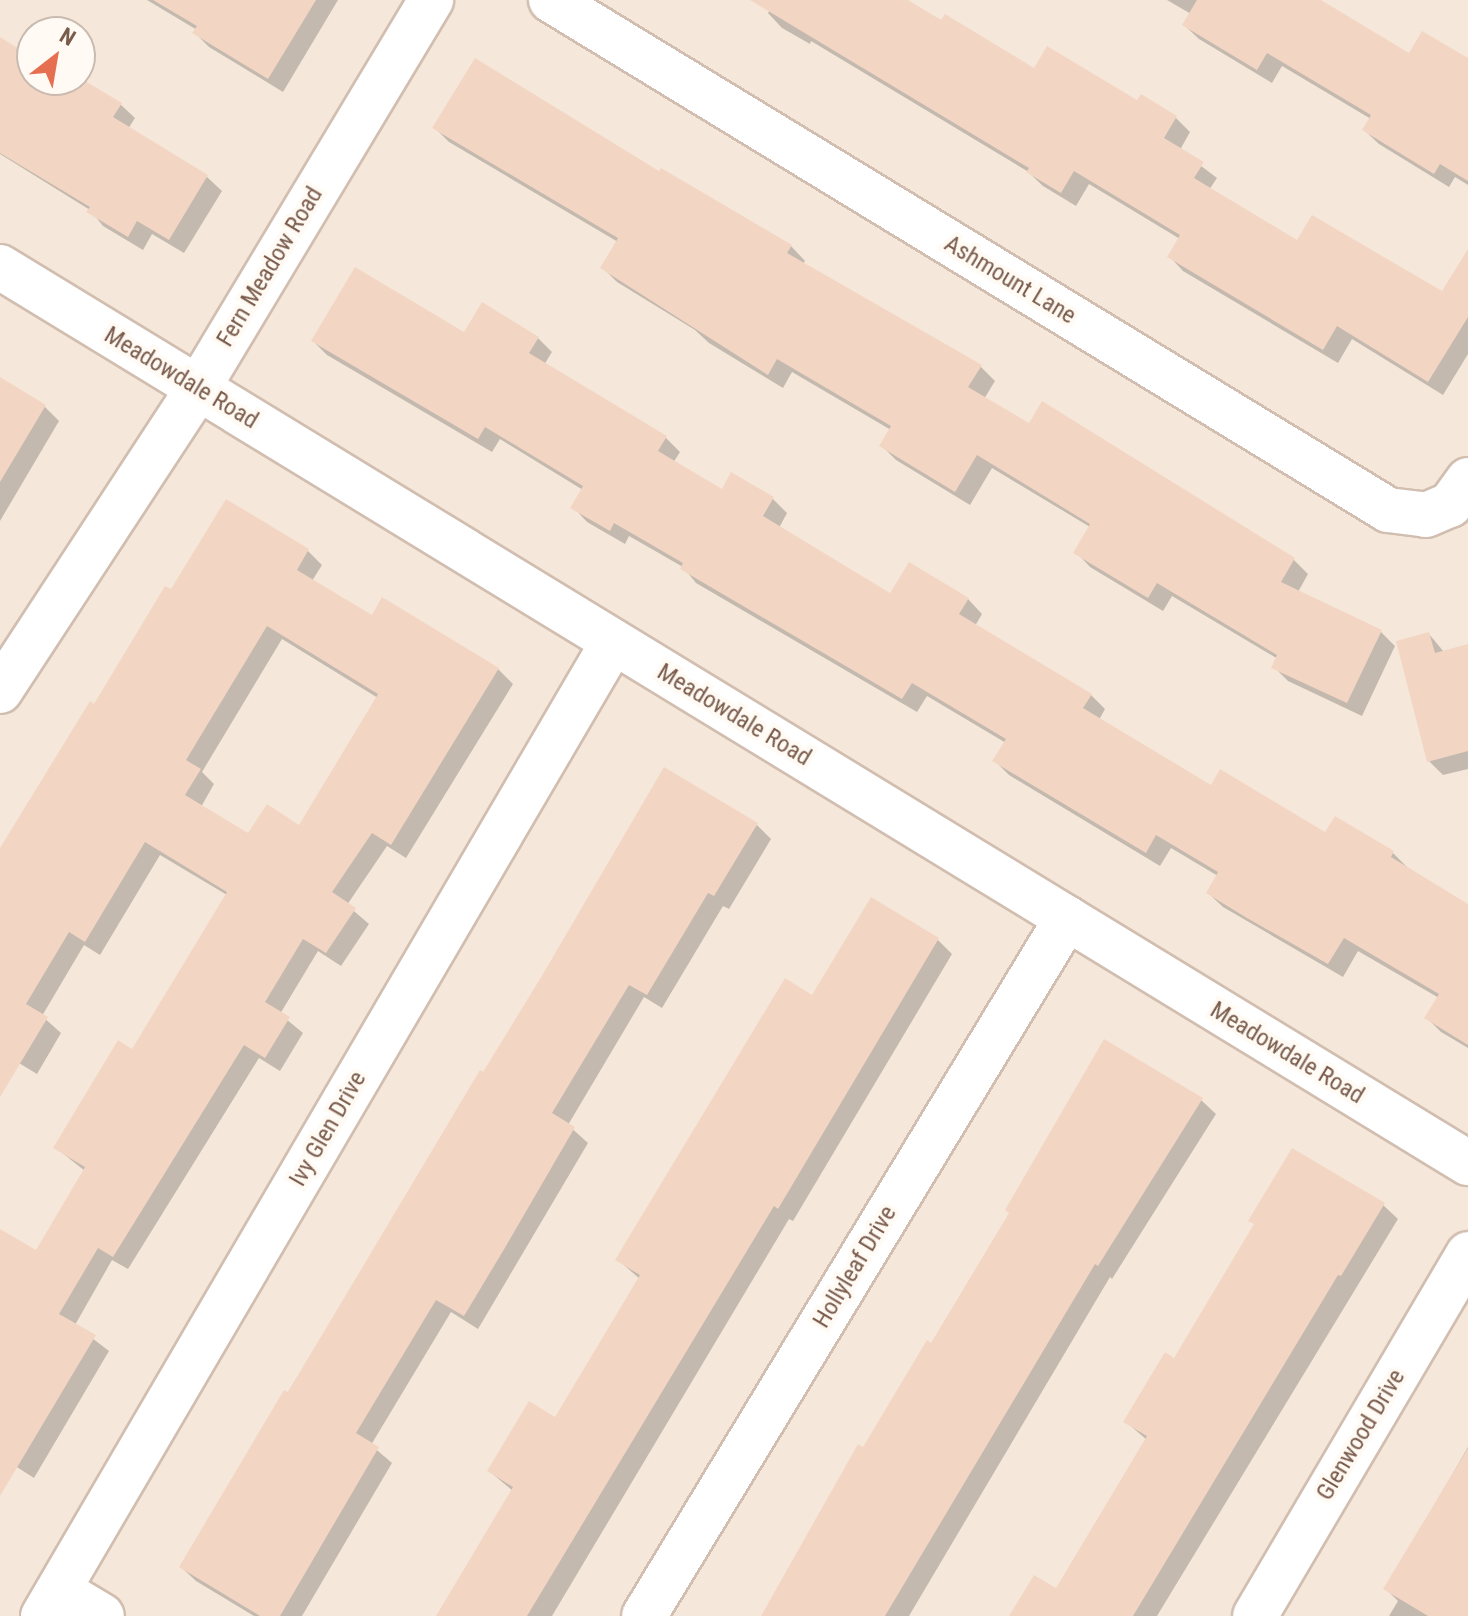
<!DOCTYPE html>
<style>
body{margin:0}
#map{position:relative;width:1468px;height:1616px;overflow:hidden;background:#fdf6ec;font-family:"Roboto Condensed",sans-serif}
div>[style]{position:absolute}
.residential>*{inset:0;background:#f5e8da}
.shadow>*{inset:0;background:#0003}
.building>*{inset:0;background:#f3d5c3}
.roads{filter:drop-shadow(2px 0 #d1beb0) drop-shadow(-2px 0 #d1beb0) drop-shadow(0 2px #d1beb0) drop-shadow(0 -2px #d1beb0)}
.minor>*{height:44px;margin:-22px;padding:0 22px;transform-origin:22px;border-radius:22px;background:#fff}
span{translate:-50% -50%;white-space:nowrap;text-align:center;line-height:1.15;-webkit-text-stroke:8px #fffaf3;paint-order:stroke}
.street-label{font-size:24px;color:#7a5c4d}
.north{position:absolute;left:16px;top:16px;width:80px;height:80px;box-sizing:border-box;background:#fffaf3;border:2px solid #cabbb1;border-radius:50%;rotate:31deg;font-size:22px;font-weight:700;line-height:32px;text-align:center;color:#7a5c4d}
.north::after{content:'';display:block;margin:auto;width:28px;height:36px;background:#e76f51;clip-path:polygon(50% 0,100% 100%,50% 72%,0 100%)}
</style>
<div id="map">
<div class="residential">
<div style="clip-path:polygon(evenodd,0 0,1468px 0,1468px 1616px,0 1616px,0 0,32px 32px,80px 32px,80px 80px,32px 80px,32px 32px)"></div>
</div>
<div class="shadow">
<div style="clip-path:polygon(147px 0,338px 0,283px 92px,209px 47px,195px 33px,197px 30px)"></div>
<div style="clip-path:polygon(776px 0,904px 0,1035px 71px,1138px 103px,1141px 97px,1176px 118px,1190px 132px,1180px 150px,1217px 178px,1209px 190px,1297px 242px,1443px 294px,1468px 274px,1468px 354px,1443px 395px,1352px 339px,1338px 363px,1183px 271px,1169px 256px,1180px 239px,1089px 184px,1076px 206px,1043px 186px,1027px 171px,811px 41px,810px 44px,782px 28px,768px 13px)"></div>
<div style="clip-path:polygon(1167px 0,1317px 0,1410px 55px,1468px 61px,1468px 185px,1455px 177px,1449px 187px,1379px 144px,1364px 130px,1371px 119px,1282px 66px,1272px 83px,1199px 39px,1184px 25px,1191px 14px)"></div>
<div style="clip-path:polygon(0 40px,32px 59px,32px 80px,120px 104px,135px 118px,128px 129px,207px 177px,222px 191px,184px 253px,152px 234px,143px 250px,103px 226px,90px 210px,0 154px)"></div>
<div style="clip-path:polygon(435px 128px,659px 174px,791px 246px,805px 261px,803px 264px,980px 366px,995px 381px,984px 399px,1029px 426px,1043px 404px,1294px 560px,1308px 574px,1298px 592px,1381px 632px,1395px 646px,1362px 716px,1288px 681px,1274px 667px,1278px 659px,1172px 596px,1163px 611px,1090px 567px,1076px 552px,1090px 527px,992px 468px,970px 505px,896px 460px,882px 446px,891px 430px,792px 372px,783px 388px,709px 343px,695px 330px,617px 282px,603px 268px,618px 242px,449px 142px)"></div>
<div style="clip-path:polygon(465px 335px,538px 338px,552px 352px,544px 365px,666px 438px,680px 452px,673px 463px,723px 491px,773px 499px,787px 513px,779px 528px,891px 595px,968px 599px,982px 614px,975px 626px,1091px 695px,1105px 709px,1099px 720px,1211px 788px,1326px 835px,1393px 853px,1407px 867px,1468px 906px,1468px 1048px,1441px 1032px,1427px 1018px,1439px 998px,1358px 951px,1343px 977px,1223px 907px,1208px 893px,1218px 876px,1171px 848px,1160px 866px,1009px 775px,995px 761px,1006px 743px,927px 696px,917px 712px,696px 583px,683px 567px,629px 536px,625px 544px,587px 522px,573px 507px,583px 490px,500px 439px,492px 452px,327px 355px,313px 341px)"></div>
<div style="clip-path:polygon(0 380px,45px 407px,59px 421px,0 521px)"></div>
<div style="clip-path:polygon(evenodd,308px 551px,322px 565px,312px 581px,372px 618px,383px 600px,498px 669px,513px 684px,406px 858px,387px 846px,347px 905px,369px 924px,341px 966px,318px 951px,280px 1014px,303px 1033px,280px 1071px,259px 1058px,128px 1269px,112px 1260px,75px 1325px,109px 1351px,34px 1478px,12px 1464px,0 1483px,0 1231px,37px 1253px,85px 1171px,56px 1148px,133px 1052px,227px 895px,160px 855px,100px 955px,84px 945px,42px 1016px,61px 1033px,37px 1074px,9px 1057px,0 1072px,0 853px,172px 592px,308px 551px,282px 639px,378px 698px,300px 828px,248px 835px,201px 807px,214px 784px,202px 772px,282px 639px)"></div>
<div style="clip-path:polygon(1429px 634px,1444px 652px,1468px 646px,1468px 769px,1443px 775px,1429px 761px)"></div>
<div style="clip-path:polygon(757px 825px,771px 839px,729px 909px,723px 906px,662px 1008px,644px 997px,568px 1125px,588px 1143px,478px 1329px,451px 1312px,371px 1445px,392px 1463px,302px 1616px,254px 1616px,196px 1581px,181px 1567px,483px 1074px)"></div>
<div style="clip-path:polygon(938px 940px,952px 954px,793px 1221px,789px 1219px,552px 1616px,438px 1616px,513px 1491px,489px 1471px,556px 1420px,640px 1279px,618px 1260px)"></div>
<div style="clip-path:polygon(1201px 1100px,1216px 1114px,1112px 1279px,1110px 1277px,909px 1616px,763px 1616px,859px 1447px,863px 1450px,932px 1346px)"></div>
<div style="clip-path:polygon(1383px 1205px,1398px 1219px,1157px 1616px,1012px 1616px,1056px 1591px,1147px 1440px,1126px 1422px,1175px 1360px)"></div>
<div style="clip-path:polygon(1468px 1447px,1468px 1616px,1389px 1616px,1398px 1601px,1386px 1589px)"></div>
</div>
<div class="building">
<div style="clip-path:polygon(153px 0,316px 0,268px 79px,192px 33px,197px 26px)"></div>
<div style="clip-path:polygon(750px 0,908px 0,941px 20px,945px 14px,1034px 68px,1047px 46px,1137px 100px,1141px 94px,1177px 116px,1164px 138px,1204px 162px,1194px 178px,1297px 240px,1312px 215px,1442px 291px,1468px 249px,1468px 317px,1428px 382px,1337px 326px,1323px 350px,1167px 257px,1180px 235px,1074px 171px,1061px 193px,1026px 172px,1029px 168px)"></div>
<div style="clip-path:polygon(1197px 0,1321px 0,1409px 53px,1422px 31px,1468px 58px,1468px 181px,1440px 164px,1434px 174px,1362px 130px,1371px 115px,1267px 53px,1257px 70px,1182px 25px)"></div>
<div style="clip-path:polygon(0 37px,32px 57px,32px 80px,80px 78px,122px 103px,113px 117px,208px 175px,169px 240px,137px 221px,128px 237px,86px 212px,90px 207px,0 153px)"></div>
<div style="clip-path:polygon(475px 58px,659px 171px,661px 168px,792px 245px,787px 253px,982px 365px,968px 387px,1029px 423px,1042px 401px,1295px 558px,1281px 582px,1382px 630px,1347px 703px,1271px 668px,1277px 655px,1157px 583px,1148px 598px,1073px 553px,1090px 524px,977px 455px,955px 492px,879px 446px,891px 426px,777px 359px,768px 375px,600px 268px,618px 238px,432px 128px)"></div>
<div style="clip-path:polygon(355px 267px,464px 332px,482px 302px,539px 337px,529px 353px,667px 436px,658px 451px,722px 489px,731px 472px,774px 497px,763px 516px,890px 593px,909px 562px,969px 598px,959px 614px,1092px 694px,1083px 708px,1211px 785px,1220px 769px,1325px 832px,1335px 816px,1394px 851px,1391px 857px,1468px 904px,1468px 1045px,1424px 1018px,1439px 994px,1344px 938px,1328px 964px,1247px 918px,1206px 893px,1218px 872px,1156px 835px,1146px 853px,992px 761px,1006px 739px,912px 683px,902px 699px,680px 569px,683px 563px,614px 523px,610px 531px,570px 508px,583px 486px,485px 427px,478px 439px,311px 341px)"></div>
<div style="clip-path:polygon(0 377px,46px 405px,0 482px)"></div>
<div style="clip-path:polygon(evenodd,226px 499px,309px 549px,297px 570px,372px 615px,382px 597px,499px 668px,391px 845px,372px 833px,332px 892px,356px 908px,326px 953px,303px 939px,265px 1002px,290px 1017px,265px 1058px,244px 1045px,113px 1257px,98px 1248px,59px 1314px,96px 1335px,0 1496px,0 1229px,36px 1250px,85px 1167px,53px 1148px,118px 1040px,132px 1049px,227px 892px,145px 842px,85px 942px,69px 932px,26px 1004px,48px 1017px,0 1097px,0 848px,90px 701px,94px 704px,165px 586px,171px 589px,226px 499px,267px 626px,378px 694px,299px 825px,267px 804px,248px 833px,185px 795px,201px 769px,186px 760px,267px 626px)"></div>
<div style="clip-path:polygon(1429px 632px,1435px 653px,1468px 644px,1468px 751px,1427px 762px,1396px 641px)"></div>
<div style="clip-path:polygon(664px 767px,758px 823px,714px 896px,708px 893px,647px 995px,629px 985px,552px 1113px,575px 1127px,506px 1246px,464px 1316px,436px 1300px,356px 1433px,379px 1447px,280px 1616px,260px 1616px,179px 1567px,284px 1390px,288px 1392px,480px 1070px,483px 1072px,543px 974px)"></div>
<div style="clip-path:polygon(871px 897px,939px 938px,778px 1209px,774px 1206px,527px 1616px,436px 1616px,513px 1487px,487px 1471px,529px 1401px,555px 1417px,640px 1275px,615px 1260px,785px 978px,812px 995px)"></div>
<div style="clip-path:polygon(1104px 1039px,1203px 1098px,1098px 1266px,1095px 1264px,885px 1616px,761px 1616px,858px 1444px,863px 1447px,927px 1340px,931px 1343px,1009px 1213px,1005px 1210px)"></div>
<div style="clip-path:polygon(1292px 1148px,1385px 1203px,1341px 1276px,1338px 1275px,1133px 1616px,1009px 1616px,1034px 1575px,1056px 1588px,1147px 1436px,1123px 1422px,1165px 1352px,1174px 1358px,1254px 1224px,1248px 1221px)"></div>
<div style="clip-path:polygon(1468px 1448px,1468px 1616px,1428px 1616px,1383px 1589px)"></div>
</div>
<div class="roads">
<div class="minor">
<div style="left:551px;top:0;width:980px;rotate:31.35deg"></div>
<div style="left:1388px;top:510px;width:38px;rotate:7deg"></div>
<div style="left:1426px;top:515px;width:26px;rotate:-23deg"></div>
<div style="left:1450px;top:505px;width:31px;rotate:-54deg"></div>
<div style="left:0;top:267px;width:1720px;rotate:31.4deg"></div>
<div style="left:0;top:691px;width:362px;rotate:-56.8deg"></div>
<div style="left:198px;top:388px;width:453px;rotate:-59deg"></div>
<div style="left:59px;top:1590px;width:50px;rotate:31.2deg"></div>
<div style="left:43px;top:1616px;width:1129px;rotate:-59.66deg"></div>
<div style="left:644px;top:1616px;width:816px;rotate:-58.78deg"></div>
<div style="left:1255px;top:1616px;width:420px;rotate:-59.5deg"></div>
</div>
</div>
<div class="street-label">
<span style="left:270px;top:267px;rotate:-59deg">Fern Meadow Road</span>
<span style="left:1010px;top:280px;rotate:31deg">Ashmount Lane</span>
<span style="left:181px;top:378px;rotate:31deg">Meadowdale Road</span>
<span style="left:734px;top:715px;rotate:31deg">Meadowdale Road</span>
<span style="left:1287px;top:1053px;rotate:31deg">Meadowdale Road</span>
<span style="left:328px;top:1129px;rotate:-60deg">Ivy Glen Drive</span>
<span style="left:855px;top:1267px;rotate:-59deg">Hollyleaf Drive</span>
<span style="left:1361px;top:1435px;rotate:-59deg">Glenwood Drive</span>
</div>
<div class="north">N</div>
</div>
